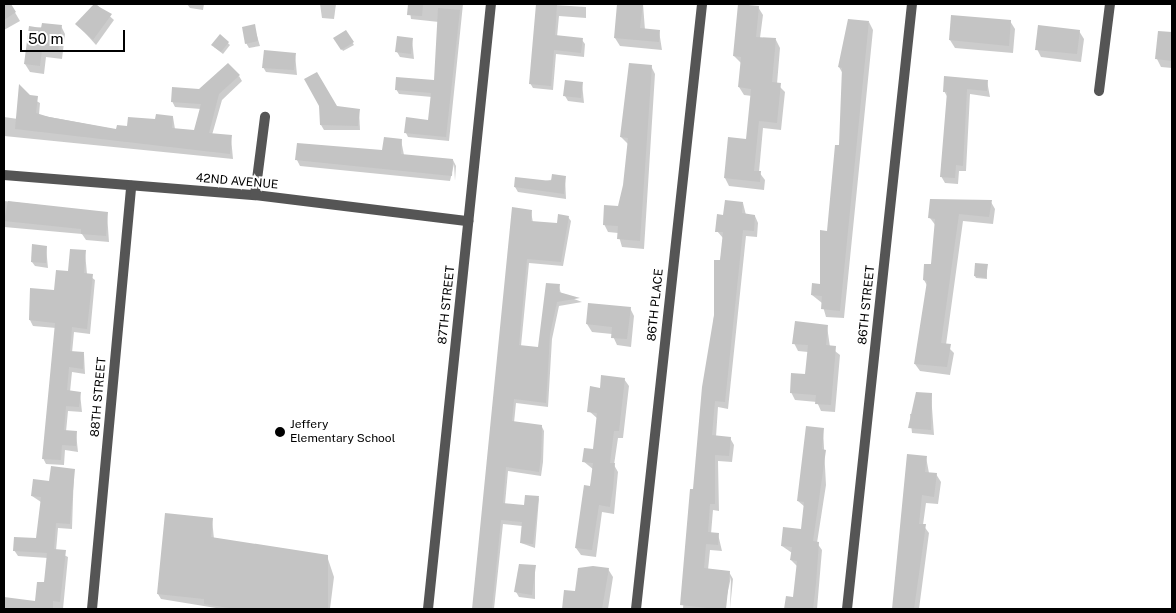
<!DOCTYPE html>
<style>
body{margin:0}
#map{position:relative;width:1176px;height:613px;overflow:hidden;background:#fff;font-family:"Public Sans",sans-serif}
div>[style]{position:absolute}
.shadow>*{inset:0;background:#0003}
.building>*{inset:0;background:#c4c4c4}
.minor>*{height:10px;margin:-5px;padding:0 5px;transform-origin:5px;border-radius:5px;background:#555}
.dots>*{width:14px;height:14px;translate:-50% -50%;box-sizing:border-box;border:2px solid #fff;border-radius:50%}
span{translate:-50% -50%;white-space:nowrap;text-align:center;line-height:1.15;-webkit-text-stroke:4px #fff;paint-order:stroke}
.street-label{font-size:12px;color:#000}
.poi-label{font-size:12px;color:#000}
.left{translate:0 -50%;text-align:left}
.frame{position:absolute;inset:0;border:5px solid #000;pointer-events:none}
.scale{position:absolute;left:20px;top:30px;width:105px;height:22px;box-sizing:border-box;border:2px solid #000;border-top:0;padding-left:6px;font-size:15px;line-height:18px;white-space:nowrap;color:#000;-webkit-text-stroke:4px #fff;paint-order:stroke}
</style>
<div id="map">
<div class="shadow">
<div style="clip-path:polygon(4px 4px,10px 4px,20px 21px,4px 30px)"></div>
<div style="clip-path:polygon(96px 4px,114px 20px,96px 45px,77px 24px)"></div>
<div style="clip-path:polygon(187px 4px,204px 4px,203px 10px,190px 8px)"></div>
<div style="clip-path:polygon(320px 4px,336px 4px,334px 19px,322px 18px)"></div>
<div style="clip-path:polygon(409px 4px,463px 4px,449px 141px,408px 137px,406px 133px,429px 122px,432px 97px,399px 94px,396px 89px,435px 81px,439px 22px,411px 19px)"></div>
<div style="clip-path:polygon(538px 4px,586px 7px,586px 18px,559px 16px,557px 37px,582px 40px,585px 44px,584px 57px,556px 54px,553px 90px,533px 88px,530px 83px)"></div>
<div style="clip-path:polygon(618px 4px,643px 4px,645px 30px,659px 31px,662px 50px,620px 46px,615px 38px)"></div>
<div style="clip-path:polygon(758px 7px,763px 15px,760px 38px,776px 40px,780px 48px,777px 84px,785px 92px,781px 130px,763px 128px,759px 172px,765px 180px,764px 190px,729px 186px,725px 178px,747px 140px,752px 96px,744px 95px,739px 87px,742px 64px,734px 56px)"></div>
<div style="clip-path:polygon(1010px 21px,1015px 29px,1013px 53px,955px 48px,950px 40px)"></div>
<div style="clip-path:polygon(869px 22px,873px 30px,844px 318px,826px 317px,822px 303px,812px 295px,822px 285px,840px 146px,843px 74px,839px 67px)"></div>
<div style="clip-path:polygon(61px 26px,65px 34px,62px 59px,46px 57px,44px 74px,30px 72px,25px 64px,30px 28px)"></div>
<div style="clip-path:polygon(254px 26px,260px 46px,249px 48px,246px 43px)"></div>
<div style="clip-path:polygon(1079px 31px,1084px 39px,1081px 62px,1041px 57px,1037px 49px)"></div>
<div style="clip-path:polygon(346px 32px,354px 45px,343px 51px,335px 38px)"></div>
<div style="clip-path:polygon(1159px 32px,1172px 34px,1172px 68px,1161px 67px,1157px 59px)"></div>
<div style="clip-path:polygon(220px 36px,230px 45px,223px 54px,214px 47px)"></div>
<div style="clip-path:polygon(412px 39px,414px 59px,400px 57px,397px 52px)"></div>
<div style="clip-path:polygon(295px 54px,297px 75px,266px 72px,263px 67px)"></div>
<div style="clip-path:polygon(630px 65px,651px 66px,655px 74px,644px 249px,622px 247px,618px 233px,608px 232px,604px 224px,619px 207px,624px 185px,629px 145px,621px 137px)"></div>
<div style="clip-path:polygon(239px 76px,242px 81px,222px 100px,212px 135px,231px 137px,233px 159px,4px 136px,4px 117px,18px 119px,29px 97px,40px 103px,39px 115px,118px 130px,173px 117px,175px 129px,195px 131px,201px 109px,175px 107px,172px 101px)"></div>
<div style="clip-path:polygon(987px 81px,990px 97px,970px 94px,966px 171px,959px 171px,958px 184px,945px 183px,941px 176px,948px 98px,944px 91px)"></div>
<div style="clip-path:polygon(582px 83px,584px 103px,568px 101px,565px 96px)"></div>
<div style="clip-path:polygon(337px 108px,359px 110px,360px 130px,324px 130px,321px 125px)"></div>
<div style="clip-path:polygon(401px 140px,404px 155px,453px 160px,456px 166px,455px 181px,454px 164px,450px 181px,300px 166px,297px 160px,384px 151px)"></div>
<div style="clip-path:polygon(565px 177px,566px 199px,518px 192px,515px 187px)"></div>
<div style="clip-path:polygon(4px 201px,107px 213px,109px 242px,86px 240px,82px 234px,4px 227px)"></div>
<div style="clip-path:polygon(991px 202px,995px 209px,993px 224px,963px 221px,946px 345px,954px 353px,950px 375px,920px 371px,915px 364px,928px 287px,924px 280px,933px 266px,936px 226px,930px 218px)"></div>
<div style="clip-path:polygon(743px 203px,746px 215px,755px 216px,758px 223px,757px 237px,746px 236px,728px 409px,718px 407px,716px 437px,730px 438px,734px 445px,732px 462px,718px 461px,719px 511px,713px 510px,711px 534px,718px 534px,722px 551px,710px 550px,708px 570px,729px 572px,733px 579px,730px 609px,731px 577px,724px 609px,683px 609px,691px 490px,694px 491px,723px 238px,717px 231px,724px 216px)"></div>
<div style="clip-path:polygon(513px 209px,531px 211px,533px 223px,558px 225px,568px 217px,571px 221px,563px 266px,529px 263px,521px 346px,539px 348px,559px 286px,561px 294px,582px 302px,559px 306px,552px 339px,548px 407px,516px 403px,514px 423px,542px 427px,544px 431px,543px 462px,541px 476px,508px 471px,505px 504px,525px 506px,539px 498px,535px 548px,521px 543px,522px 526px,503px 524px,494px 609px,473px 609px)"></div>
<div style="clip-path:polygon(46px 247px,48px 268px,35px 266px,32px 262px)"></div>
<div style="clip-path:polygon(85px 252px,87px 274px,95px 280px,90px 334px,74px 332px,72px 353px,84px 354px,85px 374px,72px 372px,70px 392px,80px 393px,82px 412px,68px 411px,66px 432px,76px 433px,78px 452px,65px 450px,64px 465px,46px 464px,43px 458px,56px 328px,33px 326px,30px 320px)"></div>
<div style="clip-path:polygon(987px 265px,987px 279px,976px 278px,975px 276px)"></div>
<div style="clip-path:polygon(630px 308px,634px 316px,631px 347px,617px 345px,612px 334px,592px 332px,587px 324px)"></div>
<div style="clip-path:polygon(827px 326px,830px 347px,840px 355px,835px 412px,821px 411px,817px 402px,795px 400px,791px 392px,806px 375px,808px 352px,798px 351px,794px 343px)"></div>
<div style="clip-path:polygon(624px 379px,629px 386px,623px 438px,618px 438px,614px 465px,618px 472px,614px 514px,602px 512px,596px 557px,581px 555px,576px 548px,594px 470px,583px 461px,594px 451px,598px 419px,589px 411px,601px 389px)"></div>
<div style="clip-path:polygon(931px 394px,934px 435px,912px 433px,910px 414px,915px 414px)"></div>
<div style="clip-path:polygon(823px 429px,826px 485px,817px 543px,822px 550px,817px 609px,786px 609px,787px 598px,794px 598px,798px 567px,791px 560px,792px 553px,782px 546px,802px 531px,805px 507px,798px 501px)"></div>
<div style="clip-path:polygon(909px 455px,926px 457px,929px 473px,936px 474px,941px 482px,938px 504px,926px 503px,923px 525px,929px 533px,919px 609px,894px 609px)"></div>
<div style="clip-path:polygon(74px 470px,72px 529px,58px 528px,56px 551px,68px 557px,63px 609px,4px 609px,4px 599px,36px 603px,45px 584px,48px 558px,18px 556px,14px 550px,38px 539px,41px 502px,32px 496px)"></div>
<div style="clip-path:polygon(212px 519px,214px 539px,327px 556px,334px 577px,330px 609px,222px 609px,161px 599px,158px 594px)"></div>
<div style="clip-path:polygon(535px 566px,535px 599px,519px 597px,516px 592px)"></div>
<div style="clip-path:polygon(608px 569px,613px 577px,608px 609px,563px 609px,565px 591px,576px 593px)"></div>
</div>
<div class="building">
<div style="clip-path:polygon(4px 4px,11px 4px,16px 12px,4px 20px)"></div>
<div style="clip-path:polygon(94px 4px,112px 14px,93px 40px,75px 24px)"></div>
<div style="clip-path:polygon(408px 4px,423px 4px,422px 16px,407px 15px)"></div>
<div style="clip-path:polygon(536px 4px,557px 4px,555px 35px,583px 38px,581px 53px,554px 50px,551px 86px,529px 84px)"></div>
<div style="clip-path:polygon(617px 4px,643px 4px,640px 28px,660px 30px,659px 42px,614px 38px)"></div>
<div style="clip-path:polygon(738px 4px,759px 6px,756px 37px,776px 38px,772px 82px,781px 83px,777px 123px,759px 121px,754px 171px,761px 171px,760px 182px,724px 178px,728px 137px,746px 139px,751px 89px,738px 87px,741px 57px,733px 56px)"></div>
<div style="clip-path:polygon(438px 8px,460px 10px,446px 137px,404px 133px,406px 117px,428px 120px,431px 93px,395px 90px,396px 77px,434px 80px)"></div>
<div style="clip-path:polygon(951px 15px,1011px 20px,1009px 46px,949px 40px)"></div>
<div style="clip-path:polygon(848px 19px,869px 21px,840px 311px,821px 309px,822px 296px,811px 295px,812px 283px,820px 284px,820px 230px,827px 231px,835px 145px,839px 145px,842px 68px,838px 67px)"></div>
<div style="clip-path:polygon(42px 23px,62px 25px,58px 52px,42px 50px,40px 66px,24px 64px,29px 26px,41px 28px)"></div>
<div style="clip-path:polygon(255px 24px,258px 41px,245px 44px,242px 27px)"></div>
<div style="clip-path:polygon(1038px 25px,1080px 30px,1077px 54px,1035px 50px)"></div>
<div style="clip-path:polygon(346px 30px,354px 42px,341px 50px,333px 38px)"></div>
<div style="clip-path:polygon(1158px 31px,1172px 32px,1172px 61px,1155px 59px)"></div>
<div style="clip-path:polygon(220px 34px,229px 42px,221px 52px,211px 45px)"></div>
<div style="clip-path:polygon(397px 36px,413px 38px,411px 54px,395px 52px)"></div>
<div style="clip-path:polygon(264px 50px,296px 53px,294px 70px,262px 68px)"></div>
<div style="clip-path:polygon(228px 63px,240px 75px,219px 94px,209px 133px,232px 135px,230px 154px,15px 129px,19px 84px,30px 95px,38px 96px,36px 113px,49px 117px,116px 129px,117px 125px,127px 126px,128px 117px,155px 119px,156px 114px,173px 116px,172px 128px,194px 130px,201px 104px,171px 102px,172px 87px,199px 89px)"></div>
<div style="clip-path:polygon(629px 63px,652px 65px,640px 241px,617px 239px,618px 226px,603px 225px,604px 205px,618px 206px,623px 185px,628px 138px,620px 137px)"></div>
<div style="clip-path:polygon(317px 72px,337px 106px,360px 109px,358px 126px,320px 125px,319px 106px,304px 79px)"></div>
<div style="clip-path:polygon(944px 76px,988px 80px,987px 91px,967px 89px,963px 166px,956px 165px,955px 178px,940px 177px,947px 92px,943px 92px)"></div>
<div style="clip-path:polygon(565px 80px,583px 82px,581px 98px,563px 96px)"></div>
<div style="clip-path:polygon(384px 137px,402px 139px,401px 154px,453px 159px,452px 176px,295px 160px,297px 143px,382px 150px)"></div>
<div style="clip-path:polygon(552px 174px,566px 176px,564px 194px,514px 187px,515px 177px,551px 181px)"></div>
<div style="clip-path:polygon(930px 199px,992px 200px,989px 217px,959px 214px,941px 343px,951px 344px,947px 367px,914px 364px,927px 281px,923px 280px,924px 264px,931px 264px,935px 219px,928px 218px)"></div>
<div style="clip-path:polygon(725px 200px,743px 202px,742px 213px,755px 215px,754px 231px,743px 230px,725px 402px,715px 401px,712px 435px,731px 437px,729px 456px,715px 455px,715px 504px,710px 504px,708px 532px,719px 533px,718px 545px,706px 544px,704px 568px,730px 571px,726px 609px,717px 609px,680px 605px,690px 489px,693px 489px,702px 387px,714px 315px,714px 260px,720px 260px,723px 232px,715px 232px,717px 214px,723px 215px)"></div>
<div style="clip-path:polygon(8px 201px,108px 212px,106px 236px,81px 234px,81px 229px,4px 221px)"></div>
<div style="clip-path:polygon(512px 207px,532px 210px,531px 221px,557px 223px,558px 214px,569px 216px,561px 262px,527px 259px,519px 345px,538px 347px,546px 283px,560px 284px,559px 292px,580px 298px,557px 302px,550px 334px,546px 403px,514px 399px,512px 421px,542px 425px,541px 457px,539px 472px,506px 467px,503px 503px,524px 505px,525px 495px,539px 496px,533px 544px,520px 543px,522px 522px,501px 520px,492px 609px,472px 609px)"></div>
<div style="clip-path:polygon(32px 244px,47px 246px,46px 263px,31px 262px)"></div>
<div style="clip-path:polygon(70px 249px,86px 250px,84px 273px,93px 274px,87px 329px,72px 327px,70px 351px,84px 352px,83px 369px,69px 367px,67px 390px,81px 392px,79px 407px,66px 406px,64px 430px,77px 431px,76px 446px,62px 445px,61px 460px,42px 459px,55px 323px,29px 320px,30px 288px,54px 290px,56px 270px,68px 271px)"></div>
<div style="clip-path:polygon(975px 263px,988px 264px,986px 278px,974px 276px)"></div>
<div style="clip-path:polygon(588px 303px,631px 307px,627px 339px,611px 338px,612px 327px,586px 324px)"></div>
<div style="clip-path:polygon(795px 321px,828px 325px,826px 345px,836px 346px,831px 405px,815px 404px,816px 395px,790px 393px,791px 373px,805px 374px,808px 345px,792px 344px)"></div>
<div style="clip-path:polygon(601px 375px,625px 378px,619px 431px,614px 431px,610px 463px,615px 463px,613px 489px,610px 507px,599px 505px,592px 550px,575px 548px,584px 485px,590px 486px,593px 463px,582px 462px,584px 448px,593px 449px,597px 413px,587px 412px,590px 386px,600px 388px)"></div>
<div style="clip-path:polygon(916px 392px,932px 393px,931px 430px,908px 428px)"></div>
<div style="clip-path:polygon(806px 426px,824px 428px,822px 449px,826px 450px,813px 541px,819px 542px,816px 583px,813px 609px,784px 609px,786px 596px,793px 597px,797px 561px,790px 560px,792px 547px,781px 546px,783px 527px,801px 529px,804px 502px,797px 501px)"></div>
<div style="clip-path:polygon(907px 454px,927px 456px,925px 472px,937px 473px,934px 497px,922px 495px,919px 524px,926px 524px,914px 609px,892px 609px)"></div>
<div style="clip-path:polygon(51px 466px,75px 469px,70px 524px,56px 523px,54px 549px,66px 550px,60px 602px,53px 601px,53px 609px,4px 609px,4px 597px,35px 601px,37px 582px,44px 582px,47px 553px,13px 551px,14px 537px,36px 538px,41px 497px,31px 496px,33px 479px,49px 481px)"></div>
<div style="clip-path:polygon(165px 513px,213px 518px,211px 537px,328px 555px,328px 609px,235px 609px,204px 604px,204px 599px,157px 594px)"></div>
<div style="clip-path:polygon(519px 564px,536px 565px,532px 595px,514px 592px)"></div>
<div style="clip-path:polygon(593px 566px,609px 568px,602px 609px,562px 609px,564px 590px,575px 591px,578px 568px)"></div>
</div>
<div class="minor">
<div style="left:1099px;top:91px;width:88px;rotate:-82.8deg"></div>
<div style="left:4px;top:175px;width:252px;rotate:4.6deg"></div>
<div style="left:255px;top:195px;width:215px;rotate:7deg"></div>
<div style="left:255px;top:195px;width:79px;rotate:-82.7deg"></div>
<div style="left:92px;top:609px;width:425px;rotate:-84.7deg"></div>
<div style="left:428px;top:609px;width:608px;rotate:-84.06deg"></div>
<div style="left:636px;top:609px;width:609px;rotate:-83.77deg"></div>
<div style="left:847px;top:609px;width:608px;rotate:-83.87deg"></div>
</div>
<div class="dots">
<div style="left:280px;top:432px;background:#000"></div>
</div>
<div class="street-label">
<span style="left:237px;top:182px;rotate:5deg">42ND AVENUE</span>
<span style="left:447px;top:305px;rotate:-84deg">87TH STREET</span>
<span style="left:656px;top:305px;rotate:-84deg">86TH PLACE</span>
<span style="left:867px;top:305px;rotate:-84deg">86TH STREET</span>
<span style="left:99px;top:397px;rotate:-85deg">88TH STREET</span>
</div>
<div class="poi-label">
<span class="left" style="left:290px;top:432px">Jeffery<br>Elementary School</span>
</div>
<div class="frame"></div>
<div class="scale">50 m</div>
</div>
